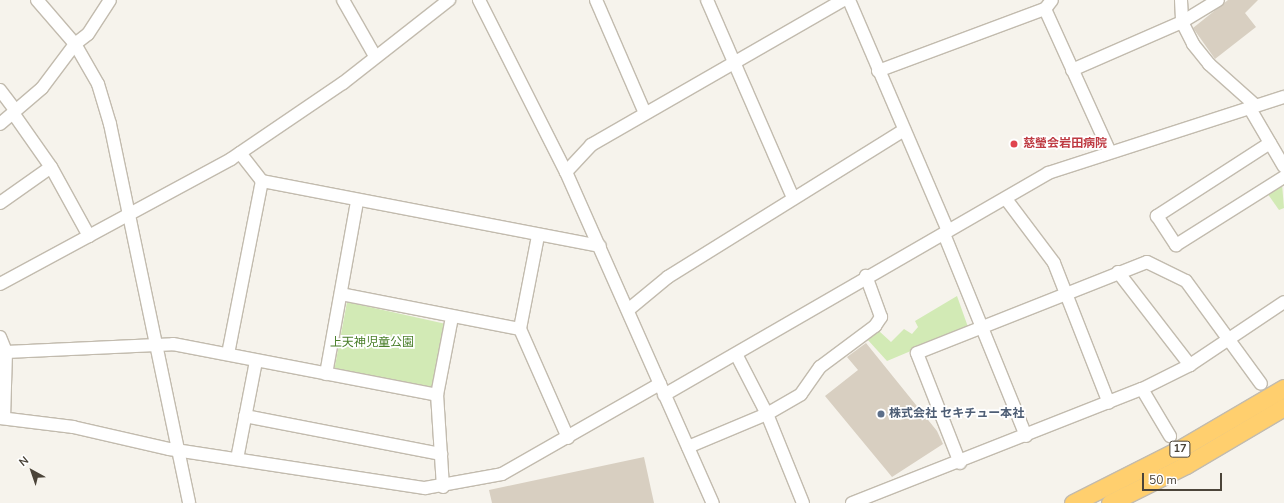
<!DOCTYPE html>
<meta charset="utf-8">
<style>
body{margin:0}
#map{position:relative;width:1284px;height:503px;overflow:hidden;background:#f6f3ec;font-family:"Nunito Sans","Noto Sans JP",sans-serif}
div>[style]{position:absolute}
.green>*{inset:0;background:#d2eab5}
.building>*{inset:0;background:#d8cfc1}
.roads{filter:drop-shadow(1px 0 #c2bbae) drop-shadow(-1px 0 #c2bbae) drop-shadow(0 1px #c2bbae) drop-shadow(0 -1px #c2bbae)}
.minor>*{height:12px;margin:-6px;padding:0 6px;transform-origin:6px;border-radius:6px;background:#fff}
.highway>*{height:17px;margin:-8.5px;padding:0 8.5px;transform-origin:8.5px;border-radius:8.5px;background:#ffcf6e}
.dots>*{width:11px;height:11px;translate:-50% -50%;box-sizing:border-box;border:2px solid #fff;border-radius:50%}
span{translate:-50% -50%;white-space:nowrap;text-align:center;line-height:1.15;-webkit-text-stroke:3.5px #fff;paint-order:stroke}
.shield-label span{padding:1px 3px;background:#fff;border:1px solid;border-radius:3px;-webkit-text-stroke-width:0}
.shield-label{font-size:11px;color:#4b4439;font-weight:700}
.health-label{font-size:12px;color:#be3a42;font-weight:700}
.left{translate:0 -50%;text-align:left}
.park-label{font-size:12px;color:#4a7f2a}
.service-label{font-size:12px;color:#4e5e75;font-weight:700}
.north{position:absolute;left:12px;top:451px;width:40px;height:40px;-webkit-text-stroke:3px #fff;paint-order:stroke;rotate:320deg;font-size:11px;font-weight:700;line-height:16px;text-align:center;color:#4b4439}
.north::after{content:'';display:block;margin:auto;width:14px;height:18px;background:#4b4439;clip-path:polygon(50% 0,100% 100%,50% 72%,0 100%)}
.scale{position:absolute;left:1142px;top:473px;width:80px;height:18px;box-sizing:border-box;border:2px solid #4b4439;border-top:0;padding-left:5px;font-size:12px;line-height:14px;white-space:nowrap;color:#4b4439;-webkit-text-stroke:3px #fff;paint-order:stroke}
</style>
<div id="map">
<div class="green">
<div style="clip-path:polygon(1282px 184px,1284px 208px,1279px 210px,1267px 193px)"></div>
<div style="clip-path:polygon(957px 296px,968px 327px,887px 361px,867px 339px,879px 331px,891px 342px,904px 329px,912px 334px,918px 327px,915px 321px)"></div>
<div style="clip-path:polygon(347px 302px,446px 324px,434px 386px,430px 389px,334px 371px)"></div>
</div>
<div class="building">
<div style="clip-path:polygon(1228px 0,1258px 0,1245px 13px,1256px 27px,1215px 59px,1193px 28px)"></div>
<div style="clip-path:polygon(866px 343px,937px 431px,943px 444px,892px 477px,825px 396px,858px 370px,847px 357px)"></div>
<div style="clip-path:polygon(644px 457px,654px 503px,492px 503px,489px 490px)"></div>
</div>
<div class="roads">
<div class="minor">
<div style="left:37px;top:0;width:58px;rotate:49.2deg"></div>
<div style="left:75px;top:44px;width:46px;rotate:60.1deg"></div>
<div style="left:98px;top:84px;width:42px;rotate:73.3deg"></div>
<div style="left:110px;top:124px;width:387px;rotate:78.2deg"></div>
<div style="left:343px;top:0;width:64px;rotate:60.3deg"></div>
<div style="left:479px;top:0;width:193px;rotate:63.2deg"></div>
<div style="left:566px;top:172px;width:362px;rotate:66.1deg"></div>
<div style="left:596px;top:0;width:123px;rotate:66.6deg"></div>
<div style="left:707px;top:0;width:216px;rotate:66.5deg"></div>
<div style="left:849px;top:0;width:251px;rotate:66.8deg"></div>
<div style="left:1181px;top:0;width:22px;rotate:87deg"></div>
<div style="left:1182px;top:22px;width:25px;rotate:63deg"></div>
<div style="left:1193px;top:44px;width:26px;rotate:51deg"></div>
<div style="left:1209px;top:64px;width:62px;rotate:41.7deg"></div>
<div style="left:1045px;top:9px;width:157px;rotate:65.6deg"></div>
<div style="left:1072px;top:70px;width:120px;rotate:-23.6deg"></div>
<div style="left:1182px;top:22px;width:42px;rotate:-31.4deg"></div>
<div style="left:878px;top:71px;width:178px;rotate:-20.4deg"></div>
<div style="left:1045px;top:9px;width:11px;rotate:-52deg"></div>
<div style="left:0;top:90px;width:25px;rotate:53deg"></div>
<div style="left:1249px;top:107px;width:69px;rotate:59.7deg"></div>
<div style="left:13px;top:113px;width:66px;rotate:54.9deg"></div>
<div style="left:51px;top:167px;width:79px;rotate:61.2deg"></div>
<div style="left:0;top:124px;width:55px;rotate:-40.6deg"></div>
<div style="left:42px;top:88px;width:55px;rotate:-53.1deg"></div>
<div style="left:75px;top:44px;width:16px;rotate:-38deg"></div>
<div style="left:88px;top:34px;width:40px;rotate:-57.1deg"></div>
<div style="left:1270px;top:143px;width:135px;rotate:147.1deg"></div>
<div style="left:1157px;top:216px;width:35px;rotate:57deg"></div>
<div style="left:1176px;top:245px;width:128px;rotate:-32.2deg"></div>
<div style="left:240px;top:153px;width:36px;rotate:52deg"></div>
<div style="left:262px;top:181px;width:344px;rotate:10.9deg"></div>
<div style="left:566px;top:172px;width:37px;rotate:-47deg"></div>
<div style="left:591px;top:145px;width:291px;rotate:-29.9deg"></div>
<div style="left:1006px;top:199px;width:80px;rotate:53.1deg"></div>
<div style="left:1054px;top:263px;width:150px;rotate:68.6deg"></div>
<div style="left:0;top:203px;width:62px;rotate:-35.2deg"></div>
<div style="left:944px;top:234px;width:218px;rotate:67.9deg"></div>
<div style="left:538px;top:236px;width:95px;rotate:101deg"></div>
<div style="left:520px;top:329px;width:119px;rotate:66.2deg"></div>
<div style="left:1118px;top:272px;width:118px;rotate:52.3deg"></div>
<div style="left:0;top:284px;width:263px;rotate:-28.4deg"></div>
<div style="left:231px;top:159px;width:135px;rotate:-34.2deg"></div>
<div style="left:343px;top:83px;width:135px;rotate:-38.1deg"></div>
<div style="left:341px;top:294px;width:182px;rotate:11.1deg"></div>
<div style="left:628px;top:310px;width:52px;rotate:-39.5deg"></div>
<div style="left:668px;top:277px;width:278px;rotate:-31.9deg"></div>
<div style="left:0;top:337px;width:16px;rotate:68deg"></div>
<div style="left:6px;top:352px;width:66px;rotate:91.7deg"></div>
<div style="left:6px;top:352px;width:167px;rotate:-2.7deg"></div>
<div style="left:173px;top:344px;width:269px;rotate:10.9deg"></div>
<div style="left:228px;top:354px;width:176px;rotate:-78.9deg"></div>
<div style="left:736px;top:354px;width:68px;rotate:62.7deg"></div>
<div style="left:767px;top:414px;width:96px;rotate:68deg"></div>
<div style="left:326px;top:374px;width:176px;rotate:-79.8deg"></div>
<div style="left:1142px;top:389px;width:55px;rotate:59.2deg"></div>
<div style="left:664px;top:395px;width:444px;rotate:-30deg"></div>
<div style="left:1048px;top:173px;width:248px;rotate:-17.9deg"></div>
<div style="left:245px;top:416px;width:200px;rotate:11deg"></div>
<div style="left:0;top:418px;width:74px;rotate:7deg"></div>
<div style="left:73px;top:427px;width:98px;rotate:12.9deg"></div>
<div style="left:169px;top:449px;width:259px;rotate:8.7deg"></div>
<div style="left:425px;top:488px;width:78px;rotate:-10.3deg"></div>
<div style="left:502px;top:474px;width:182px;rotate:-29.7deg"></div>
<div style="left:688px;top:447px;width:86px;rotate:-22.7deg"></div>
<div style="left:767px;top:414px;width:39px;rotate:-30deg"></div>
<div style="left:801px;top:394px;width:33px;rotate:-55deg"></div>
<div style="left:820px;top:367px;width:69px;rotate:-36.7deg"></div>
<div style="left:875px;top:326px;width:11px;rotate:-56deg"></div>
<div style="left:881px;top:317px;width:44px;rotate:-110.1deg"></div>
<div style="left:237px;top:459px;width:100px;rotate:-79deg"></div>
<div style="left:960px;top:463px;width:118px;rotate:-111.4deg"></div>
<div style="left:917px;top:353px;width:247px;rotate:-21.6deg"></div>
<div style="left:1147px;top:262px;width:43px;rotate:26deg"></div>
<div style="left:1186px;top:281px;width:127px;rotate:53.9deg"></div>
<div style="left:443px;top:487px;width:92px;rotate:-93.7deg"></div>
<div style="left:437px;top:395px;width:79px;rotate:-79.1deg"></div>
<div style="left:852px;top:503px;width:312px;rotate:-21.5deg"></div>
<div style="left:1142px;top:389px;width:54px;rotate:-26.6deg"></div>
<div style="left:1190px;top:365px;width:113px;rotate:-33.8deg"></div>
</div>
<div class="highway">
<div style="left:1073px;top:503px;width:118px;rotate:-26.8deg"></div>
<div style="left:1178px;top:450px;width:123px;rotate:-30.3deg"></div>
<div style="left:1110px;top:503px;width:85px;rotate:-26.6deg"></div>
<div style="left:1186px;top:465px;width:114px;rotate:-30.6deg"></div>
</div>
</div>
<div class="dots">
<div style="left:1014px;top:144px;background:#e0444e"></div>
<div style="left:881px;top:414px;background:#5c6f8a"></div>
</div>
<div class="shield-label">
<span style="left:1180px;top:449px">17</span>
</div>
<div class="health-label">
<span class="left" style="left:1023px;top:144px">慈瑩会岩田病院</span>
</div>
<div class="park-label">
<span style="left:372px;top:343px">上天神児童公園</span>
</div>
<div class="service-label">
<span class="left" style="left:889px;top:414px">株式会社 セキチュー本社</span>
</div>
<div class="north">N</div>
<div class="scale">50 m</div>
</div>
